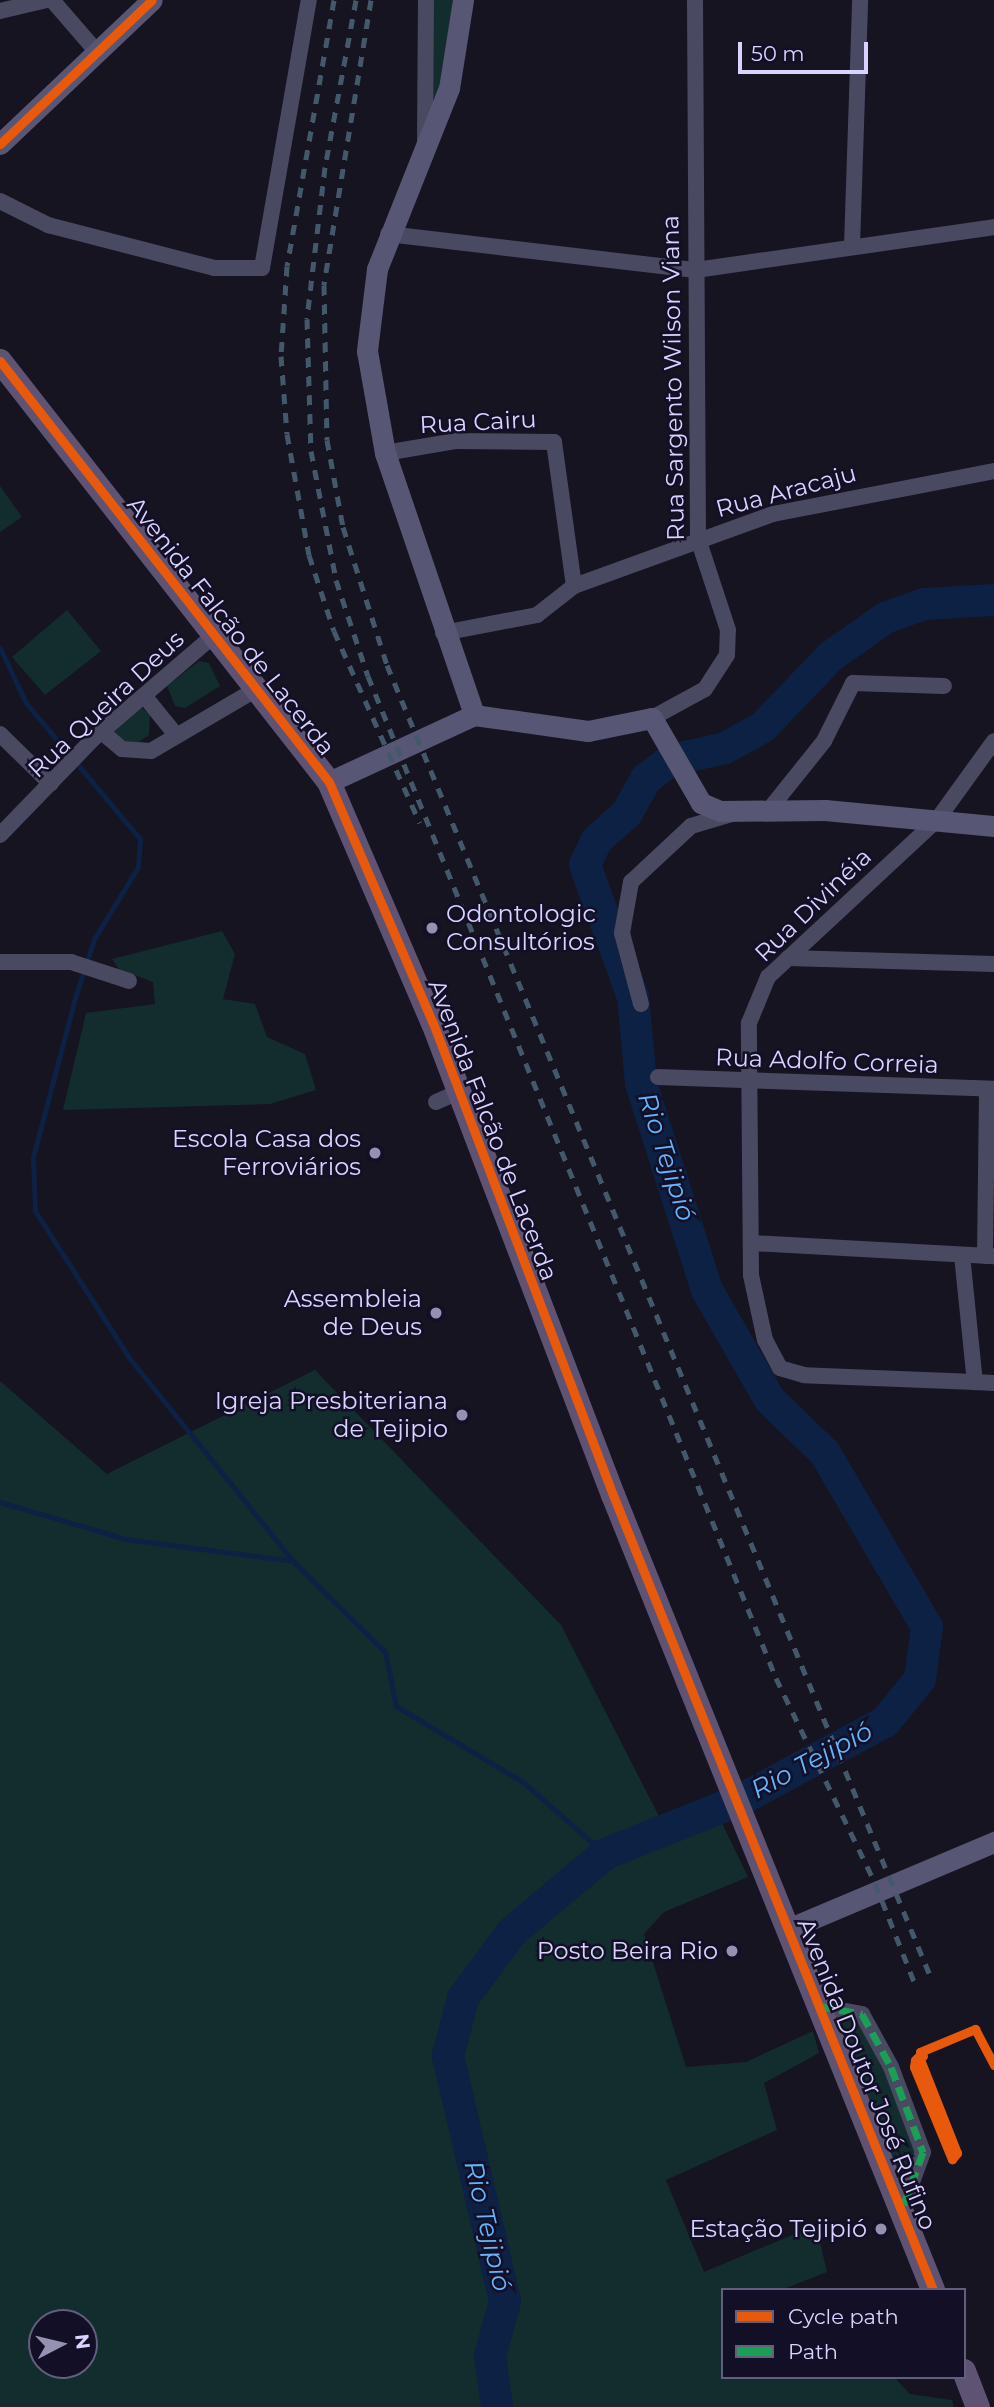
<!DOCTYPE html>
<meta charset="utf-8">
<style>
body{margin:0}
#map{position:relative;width:994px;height:2407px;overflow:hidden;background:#161421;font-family:Montserrat,sans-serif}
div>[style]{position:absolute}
.green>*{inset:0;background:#132c2d}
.stream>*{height:5px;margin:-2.5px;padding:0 2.5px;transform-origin:2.5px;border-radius:2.5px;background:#0d2144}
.river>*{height:32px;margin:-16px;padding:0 16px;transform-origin:16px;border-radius:16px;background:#0d2144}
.street>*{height:16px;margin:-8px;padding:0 8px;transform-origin:8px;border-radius:8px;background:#4a4962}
.secondary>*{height:21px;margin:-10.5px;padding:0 10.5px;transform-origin:10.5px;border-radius:10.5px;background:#575674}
.primary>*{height:24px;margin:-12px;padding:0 12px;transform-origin:12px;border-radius:12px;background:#5e5373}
.rail>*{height:5px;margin-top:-2.5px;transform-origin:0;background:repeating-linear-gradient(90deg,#43596b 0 10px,transparent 0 19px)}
.quiet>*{height:7px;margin-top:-3.5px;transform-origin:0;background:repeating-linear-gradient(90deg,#1a9f57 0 14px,transparent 0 21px)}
.cycleway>*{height:9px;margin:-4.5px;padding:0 4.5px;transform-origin:4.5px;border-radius:4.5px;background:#e8590c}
.dots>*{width:19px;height:19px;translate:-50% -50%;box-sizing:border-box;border:4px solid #130f26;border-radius:50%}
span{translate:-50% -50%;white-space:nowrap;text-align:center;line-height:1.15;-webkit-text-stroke:5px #130f26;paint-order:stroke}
.street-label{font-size:24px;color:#d9d4ff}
.poi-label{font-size:24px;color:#d9d4ff}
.left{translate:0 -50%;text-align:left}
.right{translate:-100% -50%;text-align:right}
.water-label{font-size:26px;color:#62b6ff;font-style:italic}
.legend{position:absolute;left:721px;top:2288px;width:245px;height:91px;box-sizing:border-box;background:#130f26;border:2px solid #625e7d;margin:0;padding:9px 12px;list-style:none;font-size:21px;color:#d9d4ff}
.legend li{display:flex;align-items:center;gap:14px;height:35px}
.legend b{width:35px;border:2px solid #625e7d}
.north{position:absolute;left:28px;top:2309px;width:70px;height:70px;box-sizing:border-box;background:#130f26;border:2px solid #625e7d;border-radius:50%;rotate:83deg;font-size:19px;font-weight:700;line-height:28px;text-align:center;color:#d9d4ff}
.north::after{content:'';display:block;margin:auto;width:24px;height:32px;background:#9591b1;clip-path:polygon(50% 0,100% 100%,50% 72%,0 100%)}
.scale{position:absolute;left:738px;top:42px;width:130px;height:32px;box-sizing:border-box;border:4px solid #d9d4ff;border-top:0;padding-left:9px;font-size:21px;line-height:24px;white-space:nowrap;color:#d9d4ff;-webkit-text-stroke:5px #130f26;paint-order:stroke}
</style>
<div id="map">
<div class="green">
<div style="clip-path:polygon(429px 0,454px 0,438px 93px,430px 103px)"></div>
<div style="clip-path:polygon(0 486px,22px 517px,0 532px)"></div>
<div style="clip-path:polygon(67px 610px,101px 651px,45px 695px,12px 657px)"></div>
<div style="clip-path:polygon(199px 661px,209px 663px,220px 686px,185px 708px,175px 706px,167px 686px)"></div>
<div style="clip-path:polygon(141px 707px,150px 715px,149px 735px,137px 743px,119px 740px,113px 730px)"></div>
<div style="clip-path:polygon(222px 931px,235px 954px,223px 999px,255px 1004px,267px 1037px,305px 1054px,316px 1090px,270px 1104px,63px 1110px,86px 1013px,155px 1004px,153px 982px,119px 969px,112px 959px)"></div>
<div style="clip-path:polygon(evenodd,315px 1370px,561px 1625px,663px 1824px,722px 1823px,748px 1877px,664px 1912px,644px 1934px,686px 2067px,746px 2062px,813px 2031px,819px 2053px,764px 2083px,777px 2130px,666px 2180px,704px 2272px,816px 2225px,827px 2272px,781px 2290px,723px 2290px,723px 2377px,894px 2377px,910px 2394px,952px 2400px,954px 2407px,0 2407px,0 1381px,107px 1474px,315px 1370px,42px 2323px,84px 2323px,84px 2365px,42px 2365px,42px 2323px)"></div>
<div style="clip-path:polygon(837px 2009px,857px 2013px,923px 2153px,904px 2194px,863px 2109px,859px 2069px)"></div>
</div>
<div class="stream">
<div style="left:0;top:648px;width:61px;rotate:64.7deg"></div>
<div style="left:26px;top:703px;width:177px;rotate:50deg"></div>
<div style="left:140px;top:839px;width:28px;rotate:94deg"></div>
<div style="left:138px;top:867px;width:84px;rotate:121.4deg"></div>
<div style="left:94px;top:939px;width:62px;rotate:107.9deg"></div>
<div style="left:75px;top:998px;width:164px;rotate:104.8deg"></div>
<div style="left:33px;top:1157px;width:54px;rotate:87.9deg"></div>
<div style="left:35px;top:1211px;width:176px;rotate:57.3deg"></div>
<div style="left:130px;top:1359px;width:260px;rotate:51.1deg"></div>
<div style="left:293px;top:1561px;width:129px;rotate:44.7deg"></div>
<div style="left:385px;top:1652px;width:55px;rotate:78.5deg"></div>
<div style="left:396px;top:1706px;width:148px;rotate:30.9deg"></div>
<div style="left:523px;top:1782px;width:109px;rotate:41.3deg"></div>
<div style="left:0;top:1502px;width:131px;rotate:16.4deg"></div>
<div style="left:126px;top:1539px;width:168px;rotate:7.5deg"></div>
</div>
<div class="river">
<div style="left:497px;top:2407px;width:51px;rotate:-97.8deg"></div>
<div style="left:490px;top:2356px;width:57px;rotate:-74.7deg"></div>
<div style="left:505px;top:2301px;width:252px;rotate:-103.1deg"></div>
<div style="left:448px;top:2056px;width:60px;rotate:-75.5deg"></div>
<div style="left:463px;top:1998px;width:82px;rotate:-53.4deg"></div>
<div style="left:512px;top:1932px;width:121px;rotate:-40deg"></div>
<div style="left:605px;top:1854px;width:145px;rotate:-21.8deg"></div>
<div style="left:740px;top:1800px;width:165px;rotate:-28.3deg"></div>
<div style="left:885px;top:1722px;width:55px;rotate:-50.9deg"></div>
<div style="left:920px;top:1679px;width:52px;rotate:-82.3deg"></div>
<div style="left:927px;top:1627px;width:202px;rotate:-120.4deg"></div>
<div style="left:825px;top:1453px;width:76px;rotate:-136.1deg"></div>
<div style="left:770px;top:1400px;width:127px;rotate:-119.8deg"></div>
<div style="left:707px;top:1290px;width:217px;rotate:-107.7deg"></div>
<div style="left:641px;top:1083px;width:86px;rotate:-95.3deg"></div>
<div style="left:633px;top:997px;width:140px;rotate:-110deg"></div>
<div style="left:585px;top:865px;width:26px;rotate:-65deg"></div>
<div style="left:596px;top:841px;width:42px;rotate:-42.1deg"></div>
<div style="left:627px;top:813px;width:39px;rotate:-61deg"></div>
<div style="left:646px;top:779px;width:31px;rotate:-37deg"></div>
<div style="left:671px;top:760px;width:55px;rotate:-12.5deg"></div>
<div style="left:725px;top:748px;width:43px;rotate:-28.9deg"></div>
<div style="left:763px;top:727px;width:98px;rotate:-46.2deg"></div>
<div style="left:831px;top:656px;width:66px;rotate:-35.1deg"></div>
<div style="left:885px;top:618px;width:41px;rotate:-19.7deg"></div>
<div style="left:924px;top:604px;width:70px;rotate:-3.3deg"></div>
</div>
<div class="street">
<div style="left:52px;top:0;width:69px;rotate:49.1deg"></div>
<div style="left:0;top:11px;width:47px;rotate:-13.4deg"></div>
<div style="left:425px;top:141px;width:141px;rotate:-89.6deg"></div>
<div style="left:0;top:201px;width:54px;rotate:26.6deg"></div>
<div style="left:48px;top:225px;width:171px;rotate:14.5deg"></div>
<div style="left:214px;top:268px;width:48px"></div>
<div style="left:262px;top:268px;width:272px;rotate:-80.1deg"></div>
<div style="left:388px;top:234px;width:310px;rotate:6.7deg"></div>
<div style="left:696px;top:270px;width:301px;rotate:-8.2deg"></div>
<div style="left:852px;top:246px;width:246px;rotate:-88.1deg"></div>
<div style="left:385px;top:453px;width:71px;rotate:-9.7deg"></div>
<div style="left:455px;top:441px;width:99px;rotate:0.6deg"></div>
<div style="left:554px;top:442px;width:145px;rotate:82.1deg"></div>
<div style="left:443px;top:633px;width:96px;rotate:-10.8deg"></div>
<div style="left:537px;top:615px;width:47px;rotate:-38.1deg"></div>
<div style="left:574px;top:586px;width:212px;rotate:-19.9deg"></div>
<div style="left:773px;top:514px;width:225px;rotate:-11deg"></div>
<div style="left:146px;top:698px;width:48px;rotate:51deg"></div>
<div style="left:652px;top:718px;width:60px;rotate:-28.7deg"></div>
<div style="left:705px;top:689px;width:40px;rotate:-57.1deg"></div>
<div style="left:727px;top:655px;width:25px;rotate:-88deg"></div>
<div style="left:728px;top:630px;width:96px;rotate:-108.2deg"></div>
<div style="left:698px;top:539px;width:539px;rotate:-90.32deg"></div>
<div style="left:103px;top:733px;width:25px;rotate:40deg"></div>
<div style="left:122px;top:749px;width:29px;rotate:4deg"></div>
<div style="left:151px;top:751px;width:121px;rotate:-30.4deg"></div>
<div style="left:0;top:734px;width:71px;rotate:44.4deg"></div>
<div style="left:768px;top:811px;width:90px;rotate:-51.3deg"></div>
<div style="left:824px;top:741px;width:65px;rotate:-63.4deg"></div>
<div style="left:853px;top:683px;width:91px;rotate:1.9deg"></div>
<div style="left:0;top:835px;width:134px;rotate:-45.9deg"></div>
<div style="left:93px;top:739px;width:158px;rotate:-40.6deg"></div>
<div style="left:788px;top:958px;width:206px;rotate:1.7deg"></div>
<div style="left:0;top:962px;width:71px"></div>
<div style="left:71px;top:962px;width:61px;rotate:18.1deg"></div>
<div style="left:641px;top:1004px;width:73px;rotate:-105deg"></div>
<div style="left:622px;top:933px;width:52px;rotate:-80deg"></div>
<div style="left:631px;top:882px;width:82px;rotate:-43deg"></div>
<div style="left:691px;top:826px;width:43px;rotate:-16.3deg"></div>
<div style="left:658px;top:1077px;width:336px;rotate:2deg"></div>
<div style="left:436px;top:1102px;width:24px;rotate:-24deg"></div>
<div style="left:751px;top:1243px;width:243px;rotate:3.1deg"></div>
<div style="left:962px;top:1255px;width:128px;rotate:84.2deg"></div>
<div style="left:975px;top:1382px;width:171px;rotate:-177.7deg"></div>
<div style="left:804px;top:1375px;width:25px;rotate:-164deg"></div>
<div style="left:780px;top:1368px;width:32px;rotate:-118deg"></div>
<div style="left:765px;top:1340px;width:66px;rotate:-102.2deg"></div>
<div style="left:751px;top:1275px;width:252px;rotate:-90.5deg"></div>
<div style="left:749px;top:1023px;width:50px;rotate:-67.6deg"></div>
<div style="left:768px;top:977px;width:231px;rotate:-42.9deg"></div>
<div style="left:937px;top:820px;width:97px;rotate:-54.2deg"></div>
<div style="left:985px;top:1256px;width:167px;rotate:-89.3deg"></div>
<div style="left:975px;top:1382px;width:19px;rotate:3deg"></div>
<div style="left:819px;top:2006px;width:44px;rotate:10.5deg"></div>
<div style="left:862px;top:2014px;width:60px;rotate:61.3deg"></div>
<div style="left:891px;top:2067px;width:91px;rotate:69.4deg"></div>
<div style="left:923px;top:2152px;width:62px;rotate:109.9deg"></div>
</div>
<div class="secondary">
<div style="left:463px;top:0;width:89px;rotate:99deg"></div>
<div style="left:449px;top:88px;width:195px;rotate:111.7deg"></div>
<div style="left:377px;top:269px;width:83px;rotate:97deg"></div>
<div style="left:367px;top:351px;width:104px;rotate:80deg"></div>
<div style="left:385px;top:453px;width:277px;rotate:71.2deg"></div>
<div style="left:0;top:144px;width:209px;rotate:-43.5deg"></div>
<div style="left:329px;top:782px;width:160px;rotate:-24.8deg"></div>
<div style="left:474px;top:715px;width:115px;rotate:8deg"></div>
<div style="left:588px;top:731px;width:65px;rotate:-11.5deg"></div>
<div style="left:652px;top:718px;width:98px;rotate:60deg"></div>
<div style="left:701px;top:803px;width:21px;rotate:23deg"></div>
<div style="left:720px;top:811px;width:105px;rotate:-0.5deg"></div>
<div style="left:825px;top:810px;width:170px;rotate:5.4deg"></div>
<div style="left:788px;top:1929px;width:224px;rotate:-22.9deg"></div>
</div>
<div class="primary">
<div style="left:0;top:361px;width:534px;rotate:51.99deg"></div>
<div style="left:329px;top:782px;width:262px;rotate:66.7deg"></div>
<div style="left:433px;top:1023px;width:505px;rotate:69.13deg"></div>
<div style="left:613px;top:1495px;width:857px;rotate:68.07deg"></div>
<div style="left:964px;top:2371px;width:39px;rotate:69deg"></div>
</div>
<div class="rail">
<div style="left:334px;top:0;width:270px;rotate:100deg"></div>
<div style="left:287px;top:266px;width:90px;rotate:93.8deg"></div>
<div style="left:281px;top:356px;width:78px;rotate:85.6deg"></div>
<div style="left:287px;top:434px;width:123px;rotate:79.7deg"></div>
<div style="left:309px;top:555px;width:80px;rotate:71.8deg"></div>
<div style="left:334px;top:631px;width:210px;rotate:65.9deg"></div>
<div style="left:356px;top:0;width:170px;rotate:100.5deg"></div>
<div style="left:325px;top:167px;width:153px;rotate:96.8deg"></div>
<div style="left:307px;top:319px;width:132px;rotate:88.3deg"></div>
<div style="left:311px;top:451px;width:131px;rotate:79deg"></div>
<div style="left:336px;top:580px;width:101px;rotate:71.6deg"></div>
<div style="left:368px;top:676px;width:1082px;rotate:67.84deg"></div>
<div style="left:776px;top:1678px;width:228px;rotate:64.2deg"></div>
<div style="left:875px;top:1883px;width:109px;rotate:68.4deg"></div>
<div style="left:371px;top:0;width:289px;rotate:99.4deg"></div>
<div style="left:324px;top:285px;width:155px;rotate:88.9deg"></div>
<div style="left:327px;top:440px;width:88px;rotate:79.6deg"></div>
<div style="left:343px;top:527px;width:145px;rotate:72.3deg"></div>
<div style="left:387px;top:665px;width:1421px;rotate:67.49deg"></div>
</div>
<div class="quiet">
<div style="left:819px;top:2006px;width:44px;rotate:10.5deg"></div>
<div style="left:862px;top:2014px;width:60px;rotate:61.3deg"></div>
<div style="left:891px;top:2067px;width:91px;rotate:69.4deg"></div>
<div style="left:923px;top:2152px;width:62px;rotate:109.9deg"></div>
</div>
<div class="cycleway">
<div style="left:0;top:144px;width:209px;rotate:-43.5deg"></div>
<div style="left:0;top:361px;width:534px;rotate:51.99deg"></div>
<div style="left:329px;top:782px;width:262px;rotate:66.7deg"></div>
<div style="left:433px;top:1023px;width:505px;rotate:69.13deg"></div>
<div style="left:613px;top:1495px;width:857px;rotate:68.07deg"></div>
<div style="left:923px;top:2056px;width:6px;rotate:162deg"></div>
<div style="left:917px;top:2058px;width:3px;rotate:135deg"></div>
<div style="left:915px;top:2060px;width:7px;rotate:98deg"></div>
<div style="left:914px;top:2067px;width:100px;rotate:67.6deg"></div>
<div style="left:952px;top:2159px;width:8px;rotate:-50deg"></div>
<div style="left:957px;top:2153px;width:101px;rotate:-111.5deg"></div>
<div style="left:920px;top:2059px;width:7px;rotate:-90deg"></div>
<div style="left:920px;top:2052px;width:60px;rotate:-22.7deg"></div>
<div style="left:975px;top:2029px;width:41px;rotate:62.2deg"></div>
</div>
<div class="dots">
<div style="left:432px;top:928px;background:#9591b1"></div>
<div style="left:375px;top:1153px;background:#9591b1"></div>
<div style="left:436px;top:1313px;background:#9591b1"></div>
<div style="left:462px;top:1415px;background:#9591b1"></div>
<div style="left:732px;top:1951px;background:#9591b1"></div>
<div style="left:881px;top:2229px;background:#9591b1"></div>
</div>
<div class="street-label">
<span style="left:673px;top:378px;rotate:-91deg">Rua Sargento Wilson Viana</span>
<span style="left:478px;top:422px;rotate:-3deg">Rua Cairu</span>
<span style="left:786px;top:491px;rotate:-15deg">Rua Aracaju</span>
<span style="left:231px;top:626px;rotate:52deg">Avenida Falcão de Lacerda</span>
<span style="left:106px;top:704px;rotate:-43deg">Rua Queira Deus</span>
<span style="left:813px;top:905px;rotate:-44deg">Rua Divinéia</span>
<span style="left:827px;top:1061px;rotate:2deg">Rua Adolfo Correia</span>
<span style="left:493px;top:1130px;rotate:69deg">Avenida Falcão de Lacerda</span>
<span style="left:867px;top:2074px;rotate:68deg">Avenida Doutor José Rufino</span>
</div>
<div class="poi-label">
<span class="left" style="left:446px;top:928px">Odontologic<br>Consultórios</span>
<span class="right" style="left:361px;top:1153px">Escola Casa dos<br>Ferroviários</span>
<span class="right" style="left:422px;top:1313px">Assembleia<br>de Deus</span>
<span class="right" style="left:448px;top:1415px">Igreja Presbiteriana<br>de Tejipio</span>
<span class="right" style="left:718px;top:1951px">Posto Beira Rio</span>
<span class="right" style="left:867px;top:2229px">Estação Tejipió</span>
</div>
<div class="water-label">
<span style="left:666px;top:1157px;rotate:72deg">Rio Tejipió</span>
<span style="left:812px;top:1761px;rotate:-28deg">Rio Tejipió</span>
<span style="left:487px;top:2226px;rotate:77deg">Rio Tejipió</span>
</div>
<ul class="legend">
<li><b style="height:9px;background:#e8590c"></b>Cycle path</li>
<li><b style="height:9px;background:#1a9f57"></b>Path</li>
</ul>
<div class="north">N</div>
<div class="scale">50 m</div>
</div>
